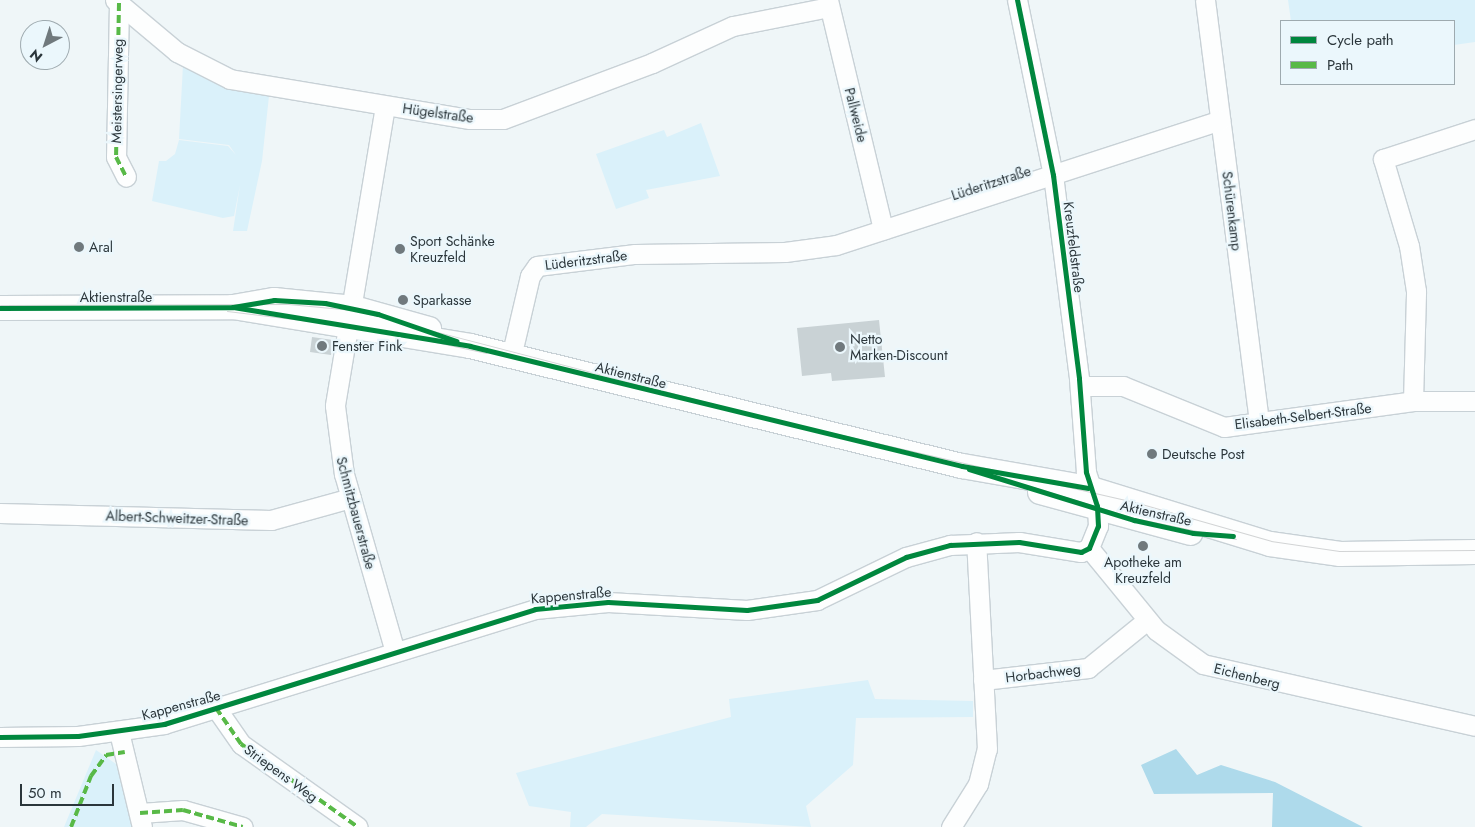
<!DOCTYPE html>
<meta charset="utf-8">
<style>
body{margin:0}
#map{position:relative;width:1475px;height:827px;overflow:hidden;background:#eff6f8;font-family:Jost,sans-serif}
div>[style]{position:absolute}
.green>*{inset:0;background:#daf1fa}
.forest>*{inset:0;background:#aedaeb}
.building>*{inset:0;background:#c9d2d5}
.roads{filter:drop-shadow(1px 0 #c8d1d6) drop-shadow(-1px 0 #c8d1d6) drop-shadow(0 1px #c8d1d6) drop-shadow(0 -1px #c8d1d6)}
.minor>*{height:19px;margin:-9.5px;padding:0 9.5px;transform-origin:9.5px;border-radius:9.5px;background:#fdfefe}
.major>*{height:24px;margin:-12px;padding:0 12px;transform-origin:12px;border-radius:12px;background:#fdfefe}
.tram>*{height:1px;margin:-0.5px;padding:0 0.5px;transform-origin:0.5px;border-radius:0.5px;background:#d2d4d5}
.quiet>*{height:4px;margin-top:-2px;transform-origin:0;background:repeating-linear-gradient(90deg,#58b947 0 8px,transparent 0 12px)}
.cycleway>*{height:5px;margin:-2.5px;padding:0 2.5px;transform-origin:2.5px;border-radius:2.5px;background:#00873e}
.dots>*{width:14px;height:14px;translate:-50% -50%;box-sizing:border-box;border:2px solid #ebf7fc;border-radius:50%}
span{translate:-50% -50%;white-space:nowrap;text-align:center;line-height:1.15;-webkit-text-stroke:4.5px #ebf7fc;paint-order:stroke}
.street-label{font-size:14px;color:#2b363b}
.poi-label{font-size:14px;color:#2b363b}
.left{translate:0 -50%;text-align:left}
.legend{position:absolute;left:1280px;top:20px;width:175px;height:65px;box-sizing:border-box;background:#ebf7fc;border:1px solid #9eaaaf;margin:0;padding:6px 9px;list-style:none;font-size:15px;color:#2b363b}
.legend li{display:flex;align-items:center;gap:10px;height:25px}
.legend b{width:25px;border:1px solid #9eaaaf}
.north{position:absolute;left:20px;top:20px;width:50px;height:50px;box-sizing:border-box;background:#ebf7fc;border:1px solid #9eaaaf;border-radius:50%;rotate:220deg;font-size:14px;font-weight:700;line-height:20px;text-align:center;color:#2b363b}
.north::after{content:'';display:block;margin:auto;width:18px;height:22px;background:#70797d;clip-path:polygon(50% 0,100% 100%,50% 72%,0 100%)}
.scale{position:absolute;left:20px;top:784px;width:94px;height:22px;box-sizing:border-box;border:2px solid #2b363b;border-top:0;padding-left:6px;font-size:15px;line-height:18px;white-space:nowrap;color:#2b363b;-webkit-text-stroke:4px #ebf7fc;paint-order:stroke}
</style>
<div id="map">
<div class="green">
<div style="clip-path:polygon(1288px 0,1475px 0,1475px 42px,1454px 45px,1454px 21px,1291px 21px)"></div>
<div style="clip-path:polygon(183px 65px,218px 83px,269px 96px,262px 161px,247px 231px,233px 231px,240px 185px,234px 216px,223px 218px,152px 201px,159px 161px,166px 161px,175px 154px,179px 140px,228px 146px,236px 155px,229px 145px,179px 139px)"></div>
<div style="clip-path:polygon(701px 123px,720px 176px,646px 190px,649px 198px,616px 209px,596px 154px,664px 130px,667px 137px)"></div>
<div style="clip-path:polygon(868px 680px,875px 699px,973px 701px,973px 717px,856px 718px,853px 765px,806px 806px,811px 827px,602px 814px,586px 827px,570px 827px,571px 812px,529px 806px,516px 773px,731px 717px,729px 699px)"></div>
<div style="clip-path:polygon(96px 750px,116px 764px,134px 827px,64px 827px)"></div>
</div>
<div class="forest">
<div style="clip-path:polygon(1176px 749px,1197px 775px,1221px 765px,1275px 782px,1363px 827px,1272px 827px,1273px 793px,1154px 794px,1141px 765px)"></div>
</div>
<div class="building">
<div style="clip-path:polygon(879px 320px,885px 377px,832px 381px,831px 373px,802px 376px,797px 328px)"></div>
<div style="clip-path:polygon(312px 337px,333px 340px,331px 355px,310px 352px)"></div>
</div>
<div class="roads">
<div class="minor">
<div style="left:115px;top:0;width:81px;rotate:40deg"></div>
<div style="left:177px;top:52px;width:59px;rotate:27deg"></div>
<div style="left:230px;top:79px;width:243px;rotate:9.5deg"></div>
<div style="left:470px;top:119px;width:33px"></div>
<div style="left:503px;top:119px;width:159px;rotate:-20.6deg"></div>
<div style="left:652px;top:63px;width:89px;rotate:-24.6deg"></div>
<div style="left:733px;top:26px;width:98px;rotate:-11.2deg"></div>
<div style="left:828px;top:0;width:236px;rotate:76.5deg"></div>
<div style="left:1205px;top:0;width:425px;rotate:82.7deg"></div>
<div style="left:119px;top:3px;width:154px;rotate:91.1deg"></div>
<div style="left:116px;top:157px;width:22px;rotate:63deg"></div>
<div style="left:385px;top:106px;width:304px;rotate:99.5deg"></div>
<div style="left:335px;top:406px;width:69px;rotate:82.5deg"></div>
<div style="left:344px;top:474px;width:185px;rotate:74deg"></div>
<div style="left:511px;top:357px;width:83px;rotate:-76.8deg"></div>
<div style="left:530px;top:276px;width:12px;rotate:-55deg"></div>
<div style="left:537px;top:266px;width:99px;rotate:-7deg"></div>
<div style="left:635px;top:254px;width:150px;rotate:-0.8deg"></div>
<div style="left:785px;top:252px;width:51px;rotate:-7.8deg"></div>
<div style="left:836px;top:245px;width:404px;rotate:-18deg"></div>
<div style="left:1080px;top:386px;width:43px"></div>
<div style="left:1123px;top:386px;width:109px;rotate:22.1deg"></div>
<div style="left:1224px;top:427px;width:191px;rotate:-7.8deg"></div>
<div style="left:1413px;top:401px;width:62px"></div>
<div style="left:1413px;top:401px;width:110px;rotate:-88.4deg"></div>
<div style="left:1416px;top:291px;width:46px;rotate:-98.8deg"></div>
<div style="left:1409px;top:246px;width:91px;rotate:-106.6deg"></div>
<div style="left:1383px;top:159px;width:97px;rotate:-18.1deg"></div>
<div style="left:0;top:513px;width:271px;rotate:1.5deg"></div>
<div style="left:271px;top:520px;width:83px;rotate:-15.4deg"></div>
<div style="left:1089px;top:548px;width:106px;rotate:50.7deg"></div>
<div style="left:1156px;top:630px;width:58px;rotate:35.9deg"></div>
<div style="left:1203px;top:664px;width:279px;rotate:12.8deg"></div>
<div style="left:983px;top:680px;width:106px;rotate:-6.5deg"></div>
<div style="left:1088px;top:668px;width:76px;rotate:-39.1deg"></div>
<div style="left:216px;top:708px;width:44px;rotate:55.2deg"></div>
<div style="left:241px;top:744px;width:143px;rotate:35.4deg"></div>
<div style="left:119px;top:732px;width:98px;rotate:76.4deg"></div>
<div style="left:0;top:737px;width:78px;rotate:-0.7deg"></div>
<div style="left:78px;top:736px;width:87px;rotate:-7.9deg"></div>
<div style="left:164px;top:724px;width:388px;rotate:-17.2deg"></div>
<div style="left:535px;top:609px;width:73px;rotate:-5.5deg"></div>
<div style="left:608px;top:602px;width:139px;rotate:3.3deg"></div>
<div style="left:747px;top:610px;width:71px;rotate:-8.1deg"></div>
<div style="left:817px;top:600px;width:99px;rotate:-25.8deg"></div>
<div style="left:906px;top:557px;width:46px;rotate:-15.3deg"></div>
<div style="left:950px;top:545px;width:69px;rotate:-2.5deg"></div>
<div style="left:1019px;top:542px;width:63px;rotate:9.2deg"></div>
<div style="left:1081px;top:552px;width:9px;rotate:-27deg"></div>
<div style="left:1089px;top:548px;width:24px;rotate:-68deg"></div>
<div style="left:1098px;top:526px;width:20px;rotate:-93deg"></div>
<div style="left:1097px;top:506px;width:36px;rotate:-108deg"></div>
<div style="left:1086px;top:472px;width:94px;rotate:-94.3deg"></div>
<div style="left:1079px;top:378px;width:205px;rotate:-97.3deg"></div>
<div style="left:1053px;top:175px;width:179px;rotate:-101.6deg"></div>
<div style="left:140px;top:813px;width:43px;rotate:-4deg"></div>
<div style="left:183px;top:810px;width:62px;rotate:15.8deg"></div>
<div style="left:951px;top:827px;width:51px;rotate:-57.9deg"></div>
<div style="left:978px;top:784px;width:36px;rotate:-76deg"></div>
<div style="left:987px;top:749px;width:207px;rotate:-93deg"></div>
</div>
<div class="major">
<div style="left:233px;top:307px;width:240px;rotate:9.3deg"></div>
<div style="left:470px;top:346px;width:506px;rotate:13.71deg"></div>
<div style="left:962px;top:466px;width:128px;rotate:9.9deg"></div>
<div style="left:1088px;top:488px;width:190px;rotate:17.1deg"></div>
<div style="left:1270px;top:544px;width:71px;rotate:8.1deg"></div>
<div style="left:1340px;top:554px;width:135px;rotate:-0.8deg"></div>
<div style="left:0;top:308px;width:233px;rotate:-0.2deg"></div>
<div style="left:233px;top:307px;width:42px;rotate:-9.7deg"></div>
<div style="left:274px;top:300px;width:80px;rotate:5.7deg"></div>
<div style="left:354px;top:308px;width:78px;rotate:15.6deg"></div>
<div style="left:1040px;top:492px;width:156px;rotate:15.2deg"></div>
</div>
</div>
<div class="tram">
<div style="left:0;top:305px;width:288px;rotate:-0.2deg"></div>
<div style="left:288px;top:304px;width:65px;rotate:5.3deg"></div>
<div style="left:353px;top:310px;width:433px;rotate:14.6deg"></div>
<div style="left:772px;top:419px;width:376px;rotate:12.9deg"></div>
<div style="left:1138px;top:503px;width:138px;rotate:15.9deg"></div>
<div style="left:1271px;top:541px;width:69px;rotate:8.4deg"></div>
<div style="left:1339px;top:551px;width:136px;rotate:-0.4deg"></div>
<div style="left:227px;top:311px;width:149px;rotate:6.9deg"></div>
<div style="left:375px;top:329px;width:114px;rotate:12.2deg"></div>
<div style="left:1023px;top:484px;width:116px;rotate:17deg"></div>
<div style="left:1134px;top:518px;width:104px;rotate:11.6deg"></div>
</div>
<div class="quiet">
<div style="left:119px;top:3px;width:154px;rotate:91.1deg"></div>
<div style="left:116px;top:157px;width:22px;rotate:63deg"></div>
<div style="left:216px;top:708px;width:44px;rotate:55.2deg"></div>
<div style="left:241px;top:744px;width:143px;rotate:35.4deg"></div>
<div style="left:140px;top:813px;width:43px;rotate:-4deg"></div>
<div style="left:183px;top:810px;width:62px;rotate:15.8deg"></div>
<div style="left:71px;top:827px;width:55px;rotate:-68.6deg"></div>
<div style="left:91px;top:776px;width:26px;rotate:-54deg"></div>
<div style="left:106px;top:755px;width:19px;rotate:-9deg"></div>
</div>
<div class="cycleway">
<div style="left:233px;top:307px;width:240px;rotate:9.3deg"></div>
<div style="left:470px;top:346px;width:506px;rotate:13.71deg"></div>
<div style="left:962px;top:466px;width:128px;rotate:9.9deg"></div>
<div style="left:0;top:308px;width:233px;rotate:-0.2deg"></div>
<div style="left:233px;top:307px;width:42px;rotate:-9.7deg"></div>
<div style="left:274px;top:300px;width:51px;rotate:3.4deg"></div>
<div style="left:325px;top:303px;width:54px;rotate:11.7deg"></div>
<div style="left:378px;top:314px;width:83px;rotate:19.1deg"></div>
<div style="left:969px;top:469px;width:173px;rotate:17.2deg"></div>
<div style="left:1134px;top:520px;width:60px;rotate:12.4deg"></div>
<div style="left:1193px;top:533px;width:40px;rotate:4.3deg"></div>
<div style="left:0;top:737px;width:78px;rotate:-0.7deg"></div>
<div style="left:78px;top:736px;width:87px;rotate:-7.9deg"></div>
<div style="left:164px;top:724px;width:388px;rotate:-17.2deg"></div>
<div style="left:535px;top:609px;width:73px;rotate:-5.5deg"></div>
<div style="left:608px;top:602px;width:139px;rotate:3.3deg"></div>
<div style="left:747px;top:610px;width:71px;rotate:-8.1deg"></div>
<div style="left:817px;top:600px;width:99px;rotate:-25.8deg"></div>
<div style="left:906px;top:557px;width:46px;rotate:-15.3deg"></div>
<div style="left:950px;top:545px;width:69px;rotate:-2.5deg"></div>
<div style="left:1019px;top:542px;width:63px;rotate:9.2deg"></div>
<div style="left:1081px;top:552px;width:9px;rotate:-27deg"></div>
<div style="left:1089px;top:548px;width:24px;rotate:-68deg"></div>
<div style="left:1098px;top:526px;width:20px;rotate:-93deg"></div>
<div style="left:1097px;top:506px;width:36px;rotate:-108deg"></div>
<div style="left:1086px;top:472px;width:94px;rotate:-94.3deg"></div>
<div style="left:1079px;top:378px;width:205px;rotate:-97.3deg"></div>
<div style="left:1053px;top:175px;width:179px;rotate:-101.6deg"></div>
</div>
<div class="dots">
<div style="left:79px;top:247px;background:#70797d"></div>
<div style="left:400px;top:249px;background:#70797d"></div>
<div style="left:403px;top:300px;background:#70797d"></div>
<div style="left:322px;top:346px;background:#70797d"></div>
<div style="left:840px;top:347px;background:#70797d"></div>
<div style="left:1152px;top:454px;background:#70797d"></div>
<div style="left:1143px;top:546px;background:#70797d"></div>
</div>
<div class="street-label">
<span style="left:117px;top:91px;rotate:-89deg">Meistersingerweg</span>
<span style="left:438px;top:113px;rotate:8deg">Hügelstraße</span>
<span style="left:856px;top:115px;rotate:76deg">Pallweide</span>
<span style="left:991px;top:183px;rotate:-18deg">Lüderitzstraße</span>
<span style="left:1232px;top:211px;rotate:83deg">Schürenkamp</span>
<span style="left:1074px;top:247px;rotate:83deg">Kreuzfeldstraße</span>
<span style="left:586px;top:260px;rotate:-7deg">Lüderitzstraße</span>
<span style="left:116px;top:297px">Aktienstraße</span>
<span style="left:631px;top:375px;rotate:14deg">Aktienstraße</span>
<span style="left:1303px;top:416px;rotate:-7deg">Elisabeth-Selbert-Straße</span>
<span style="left:356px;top:513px;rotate:75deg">Schmitzbauerstraße</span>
<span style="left:1156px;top:513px;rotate:13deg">Aktienstraße</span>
<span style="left:177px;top:518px;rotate:2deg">Albert-Schweitzer-Straße</span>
<span style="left:571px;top:595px;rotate:-5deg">Kappenstraße</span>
<span style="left:1043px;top:673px;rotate:-7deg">Horbachweg</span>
<span style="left:1247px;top:676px;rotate:14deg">Eichenberg</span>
<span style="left:181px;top:705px;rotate:-15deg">Kappenstraße</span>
<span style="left:281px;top:773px;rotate:36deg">Striepens Weg</span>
</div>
<div class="poi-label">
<span class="left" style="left:410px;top:249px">Sport Schänke<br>Kreuzfeld</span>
<span class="left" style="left:89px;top:247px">Aral</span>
<span class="left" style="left:413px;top:300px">Sparkasse</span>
<span class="left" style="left:850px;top:347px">Netto<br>Marken-Discount</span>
<span class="left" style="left:332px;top:346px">Fenster Fink</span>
<span class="left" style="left:1162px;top:454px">Deutsche Post</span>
<span style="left:1143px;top:570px">Apotheke am<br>Kreuzfeld</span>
</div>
<ul class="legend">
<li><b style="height:6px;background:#00873e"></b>Cycle path</li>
<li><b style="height:6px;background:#58b947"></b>Path</li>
</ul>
<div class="north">N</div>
<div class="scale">50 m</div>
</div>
